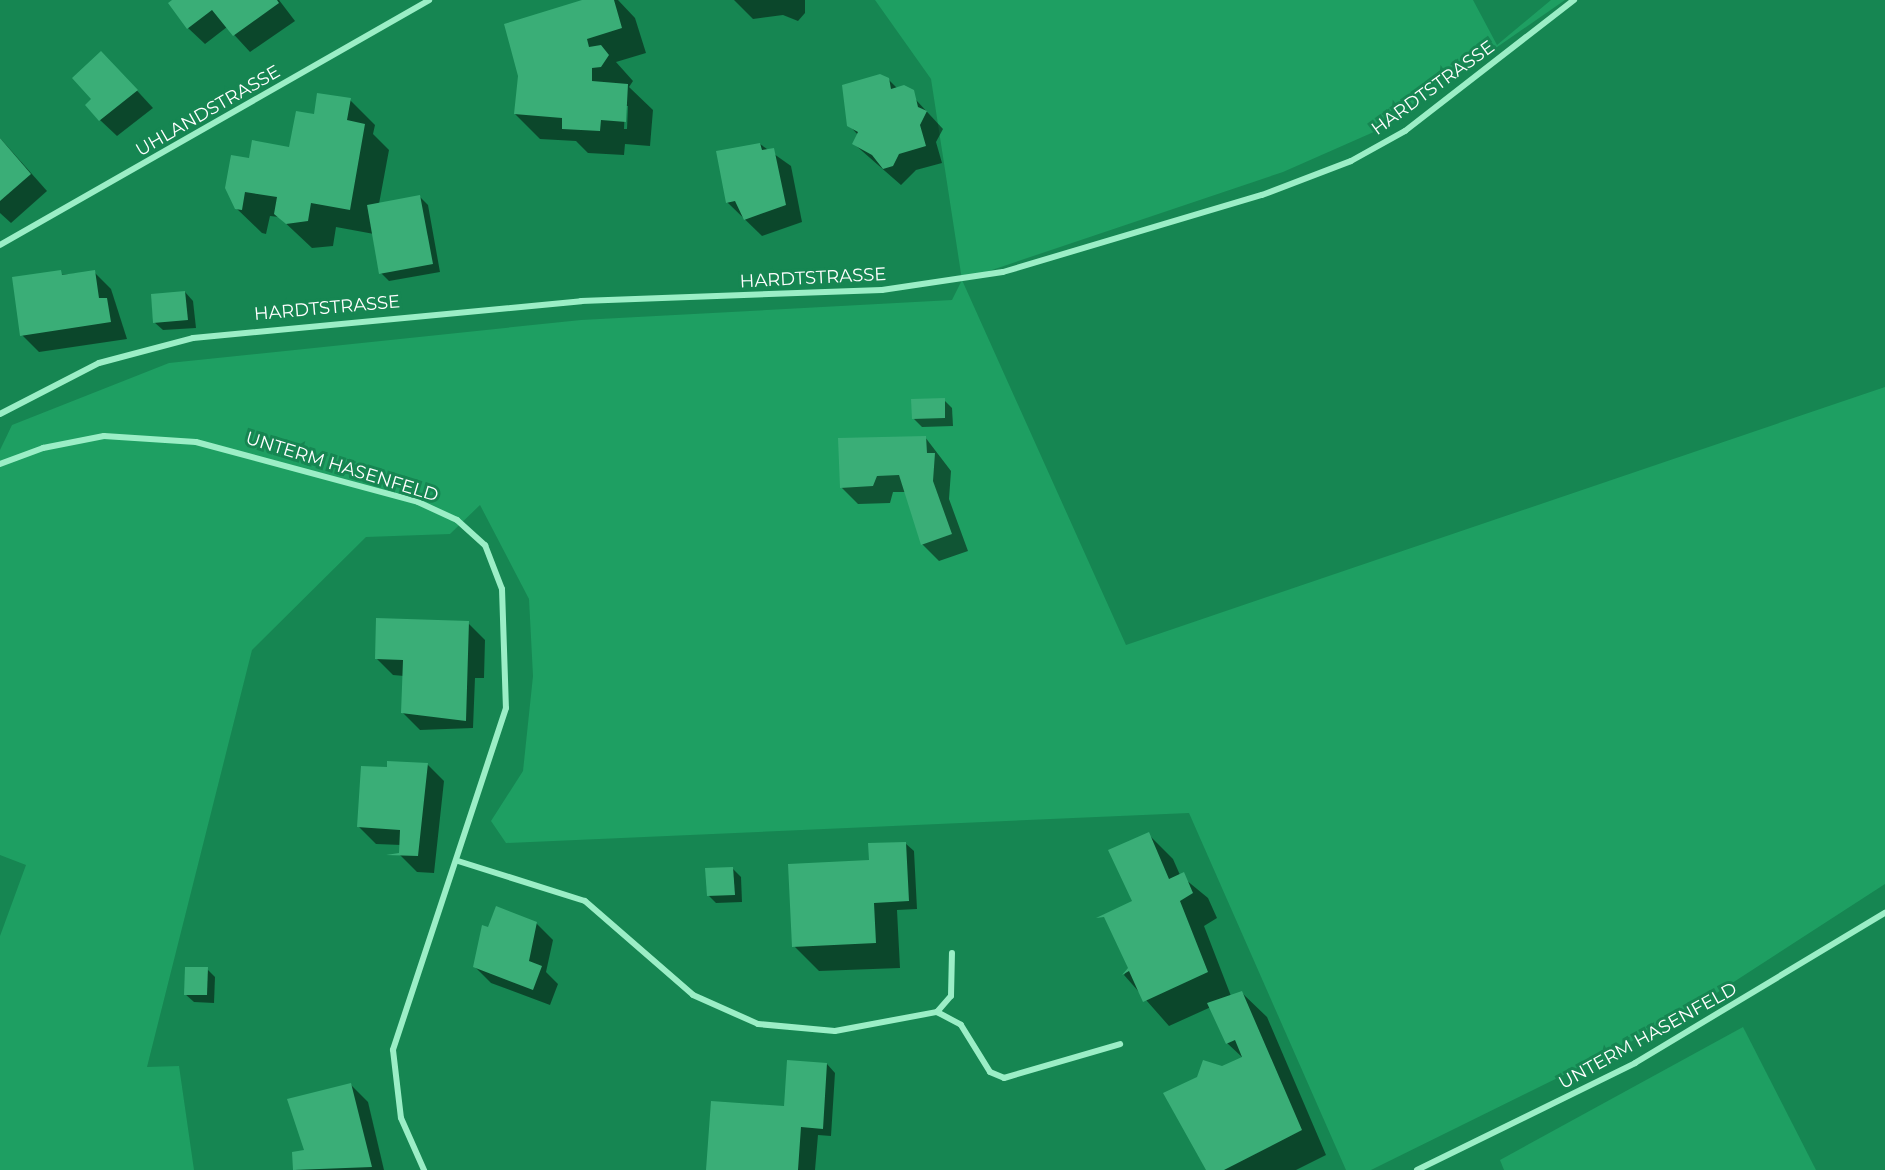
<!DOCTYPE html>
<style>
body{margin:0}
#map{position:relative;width:1885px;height:1170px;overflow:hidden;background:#168652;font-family:Montserrat,sans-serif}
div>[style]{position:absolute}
.green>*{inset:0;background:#1e9f62}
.shadow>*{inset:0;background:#0007}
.building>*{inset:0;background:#3aae77}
.street>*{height:6px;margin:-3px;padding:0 3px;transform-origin:3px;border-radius:3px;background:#9beec6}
span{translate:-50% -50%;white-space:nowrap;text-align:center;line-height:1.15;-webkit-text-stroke:6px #168652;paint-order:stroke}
.street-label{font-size:18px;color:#fff}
</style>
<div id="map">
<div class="green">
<div style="clip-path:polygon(875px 0,1473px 0,1497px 45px,1551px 0,1565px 0,1376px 131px,1283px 172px,962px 280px,1126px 645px,1885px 387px,1885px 884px,1675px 1020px,1371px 1170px,1346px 1170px,1189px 813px,506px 843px,491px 821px,523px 771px,533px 676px,529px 599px,480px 505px,450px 534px,366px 537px,252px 650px,147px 1067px,179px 1066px,194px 1170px,0 1170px,0 936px,26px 865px,0 855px,0 450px,12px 425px,169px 363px,581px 320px,952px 300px,962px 280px,931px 79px)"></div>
<div style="clip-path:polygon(1743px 1027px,1816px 1170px,1504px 1170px,1500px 1160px)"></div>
</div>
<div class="shadow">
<div style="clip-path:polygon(174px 0,279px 0,295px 21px,250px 52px,227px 27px,205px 44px,188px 28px)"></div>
<div style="clip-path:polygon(evenodd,587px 0,618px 0,635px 18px,646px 53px,616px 62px,633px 81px,629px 87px,653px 110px,650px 146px,625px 144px,624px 155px,588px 153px,576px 141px,540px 139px,515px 114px,587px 0,625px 106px,628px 106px,627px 129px,624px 129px,625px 106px)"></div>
<div style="clip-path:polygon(734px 0,805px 0,805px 13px,798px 21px,783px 15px,753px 19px)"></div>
<div style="clip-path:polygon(118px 70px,153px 108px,117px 136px,100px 120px,93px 99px)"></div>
<div style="clip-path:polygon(888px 79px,897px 88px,904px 87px,943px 129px,936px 142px,942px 163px,916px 170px,901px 185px,854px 144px,858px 135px,849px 125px)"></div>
<div style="clip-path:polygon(350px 100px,375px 125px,373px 134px,389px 150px,379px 204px,420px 197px,428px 205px,440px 272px,389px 281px,381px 273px,374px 234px,336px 227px,333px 246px,312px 248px,279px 217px,270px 216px,266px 234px,262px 233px,236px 208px,250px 160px,290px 149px,315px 116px)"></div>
<div style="clip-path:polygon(0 138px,47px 191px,11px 223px,0 213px)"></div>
<div style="clip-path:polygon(760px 144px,791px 166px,802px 222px,762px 236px,727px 202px)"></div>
<div style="clip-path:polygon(94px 272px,111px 289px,127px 339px,39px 352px,22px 335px,13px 279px)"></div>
<div style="clip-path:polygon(185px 292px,193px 301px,196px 328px,163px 330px,154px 322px)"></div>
<div style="clip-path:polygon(944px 400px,952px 408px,953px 426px,922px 427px,913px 418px)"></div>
<div style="clip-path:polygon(925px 437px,951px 471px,949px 499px,968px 551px,939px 561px,922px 544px,906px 492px,893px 492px,890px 503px,858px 504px,841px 487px)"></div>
<div style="clip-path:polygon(468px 623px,485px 640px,484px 678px,475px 678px,473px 728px,420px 730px,403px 713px,404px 676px,393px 675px,376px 658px)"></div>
<div style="clip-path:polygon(427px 764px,444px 781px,434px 873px,417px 872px,400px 855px,401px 845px,376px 844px,359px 827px,388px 769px)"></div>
<div style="clip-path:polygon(1148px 834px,1173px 859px,1180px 875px,1208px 898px,1217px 918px,1204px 926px,1231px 996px,1242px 993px,1267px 1017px,1326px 1155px,1296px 1170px,1207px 1170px,1222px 1068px,1243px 1058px,1227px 1043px,1211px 1007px,1169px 1026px,1124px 975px,1129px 968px,1134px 902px)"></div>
<div style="clip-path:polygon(905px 843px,914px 851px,917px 909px,897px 910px,900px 968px,819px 971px,794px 946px,871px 861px)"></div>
<div style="clip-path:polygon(732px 868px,741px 877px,742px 902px,716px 903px,708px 895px)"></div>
<div style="clip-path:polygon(536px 923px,553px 940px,546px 972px,558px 984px,550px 1005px,491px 983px,474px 966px,489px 929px)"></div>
<div style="clip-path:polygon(207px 969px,215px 977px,214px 1003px,194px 1002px,185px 994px)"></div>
<div style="clip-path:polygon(827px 1064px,835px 1073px,831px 1136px,818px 1135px,815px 1170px,708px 1170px,788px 1108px)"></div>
<div style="clip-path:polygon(351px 1085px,368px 1102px,384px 1170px,296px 1170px)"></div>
</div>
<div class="building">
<div style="clip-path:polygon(172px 0,277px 0,279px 3px,233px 36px,212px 10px,187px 29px,168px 3px)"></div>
<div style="clip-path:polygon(582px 0,614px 0,622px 28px,587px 39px,589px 47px,601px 45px,609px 55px,601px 67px,592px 68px,592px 81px,628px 84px,626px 122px,601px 120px,600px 131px,562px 129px,562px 118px,514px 114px,518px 76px,504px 24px)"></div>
<div style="clip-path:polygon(101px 51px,138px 90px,99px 121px,85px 105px,91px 99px,72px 78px)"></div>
<div style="clip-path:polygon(880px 74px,889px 78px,891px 89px,904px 85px,914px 90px,918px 107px,927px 111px,920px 125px,926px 146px,899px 154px,893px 166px,883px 169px,872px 155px,852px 144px,858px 132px,847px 126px,842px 85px)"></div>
<div style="clip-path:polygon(317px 93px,351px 98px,347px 120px,365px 124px,350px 210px,311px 203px,308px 221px,286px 224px,274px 214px,277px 197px,245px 192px,242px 210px,235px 209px,225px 188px,231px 155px,249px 158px,252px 140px,289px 147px,296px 111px,314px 114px)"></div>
<div style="clip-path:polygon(0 138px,31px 174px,0 201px)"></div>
<div style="clip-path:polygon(760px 143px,762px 150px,774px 148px,786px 205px,744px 220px,735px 201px,726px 203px,716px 151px)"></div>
<div style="clip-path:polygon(420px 195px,433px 264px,379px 274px,367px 205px)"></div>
<div style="clip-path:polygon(61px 270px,62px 275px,95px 270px,99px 298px,107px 298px,111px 322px,20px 336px,12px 277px)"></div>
<div style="clip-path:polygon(185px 291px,188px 320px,153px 323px,151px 294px)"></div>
<div style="clip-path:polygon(945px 398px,945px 418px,912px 419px,911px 399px)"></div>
<div style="clip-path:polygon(926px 436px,927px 453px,935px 453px,933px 481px,952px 534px,921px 545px,899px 475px,877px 476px,873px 486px,840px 488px,838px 438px)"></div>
<div style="clip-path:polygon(376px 618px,469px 621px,466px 721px,401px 713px,403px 660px,375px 659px)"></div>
<div style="clip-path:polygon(387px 761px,428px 763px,418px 856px,386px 855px,399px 853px,400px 830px,357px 827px,361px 766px,387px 767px)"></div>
<div style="clip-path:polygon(1149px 832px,1169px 879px,1184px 872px,1193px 893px,1180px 901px,1208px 972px,1143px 1002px,1129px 971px,1122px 975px,1128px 968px,1104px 917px,1096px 918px,1132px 901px,1108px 850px)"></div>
<div style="clip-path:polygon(906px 842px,909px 901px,874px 903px,876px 943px,792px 947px,788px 864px,869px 860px,868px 843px)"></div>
<div style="clip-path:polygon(733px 867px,735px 895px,707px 896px,705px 868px)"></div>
<div style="clip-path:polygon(496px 906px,537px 922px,529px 961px,542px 966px,533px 990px,473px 967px,482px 925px,488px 927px)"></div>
<div style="clip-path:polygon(185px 967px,208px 967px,207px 995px,184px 995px)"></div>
<div style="clip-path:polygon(1242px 991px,1302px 1130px,1224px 1170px,1206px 1170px,1163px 1093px,1197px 1077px,1203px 1060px,1222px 1066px,1242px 1057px,1235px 1040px,1226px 1044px,1207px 1003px)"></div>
<div style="clip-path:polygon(787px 1060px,827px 1063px,823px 1129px,801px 1127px,798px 1170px,706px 1170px,711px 1101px,784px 1106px)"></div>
<div style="clip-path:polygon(351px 1083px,372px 1167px,293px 1170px,292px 1152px,304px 1150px,287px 1099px)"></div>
</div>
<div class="street">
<div style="left:0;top:245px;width:494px;rotate:-29.7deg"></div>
<div style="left:0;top:414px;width:111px;rotate:-27.3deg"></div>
<div style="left:99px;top:363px;width:97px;rotate:-14.9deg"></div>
<div style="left:193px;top:338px;width:390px;rotate:-5.4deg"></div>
<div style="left:581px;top:301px;width:301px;rotate:-2.1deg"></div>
<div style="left:882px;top:290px;width:122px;rotate:-8.5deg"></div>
<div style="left:1003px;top:272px;width:270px;rotate:-16.6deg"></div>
<div style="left:1262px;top:195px;width:95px;rotate:-20.9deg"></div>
<div style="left:1351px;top:161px;width:62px;rotate:-29.1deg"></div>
<div style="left:1405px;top:131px;width:214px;rotate:-37.8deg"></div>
<div style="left:0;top:464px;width:46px;rotate:-20.4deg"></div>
<div style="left:43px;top:448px;width:62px;rotate:-11.1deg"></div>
<div style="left:104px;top:436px;width:92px;rotate:3.7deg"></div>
<div style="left:196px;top:442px;width:230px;rotate:15.1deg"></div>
<div style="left:418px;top:502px;width:43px;rotate:24.8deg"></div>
<div style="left:457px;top:520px;width:38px;rotate:42deg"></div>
<div style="left:485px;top:545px;width:47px;rotate:68.9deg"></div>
<div style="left:502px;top:589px;width:119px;rotate:88.1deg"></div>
<div style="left:506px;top:708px;width:360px;rotate:108.3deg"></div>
<div style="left:393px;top:1050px;width:68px;rotate:83.3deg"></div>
<div style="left:401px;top:1118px;width:57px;rotate:66.1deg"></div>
<div style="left:458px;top:861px;width:133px;rotate:17.5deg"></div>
<div style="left:585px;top:901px;width:143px;rotate:41deg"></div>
<div style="left:693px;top:995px;width:71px;rotate:24deg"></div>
<div style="left:758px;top:1024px;width:77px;rotate:5.2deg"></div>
<div style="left:835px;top:1031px;width:104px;rotate:-10.6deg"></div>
<div style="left:937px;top:1012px;width:27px;rotate:28deg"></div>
<div style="left:961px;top:1025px;width:55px;rotate:58.3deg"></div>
<div style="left:990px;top:1072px;width:15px;rotate:23deg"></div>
<div style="left:1004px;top:1078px;width:121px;rotate:-16.3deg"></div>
<div style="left:937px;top:1012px;width:21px;rotate:-49deg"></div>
<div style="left:951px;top:996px;width:43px;rotate:-88.7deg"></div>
<div style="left:1417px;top:1170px;width:243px;rotate:-26.1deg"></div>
<div style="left:1635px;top:1063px;width:292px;rotate:-31deg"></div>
</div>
<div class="street-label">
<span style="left:1433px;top:88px;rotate:-36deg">HARDTSTRASSE</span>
<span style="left:208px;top:111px;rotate:-30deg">UHLANDSTRASSE</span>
<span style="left:813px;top:278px;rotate:-3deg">HARDTSTRASSE</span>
<span style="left:327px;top:308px;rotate:-5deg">HARDTSTRASSE</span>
<span style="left:342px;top:467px;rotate:17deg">UNTERM HASENFELD</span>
<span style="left:1648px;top:1036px;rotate:-29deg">UNTERM HASENFELD</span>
</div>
</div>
